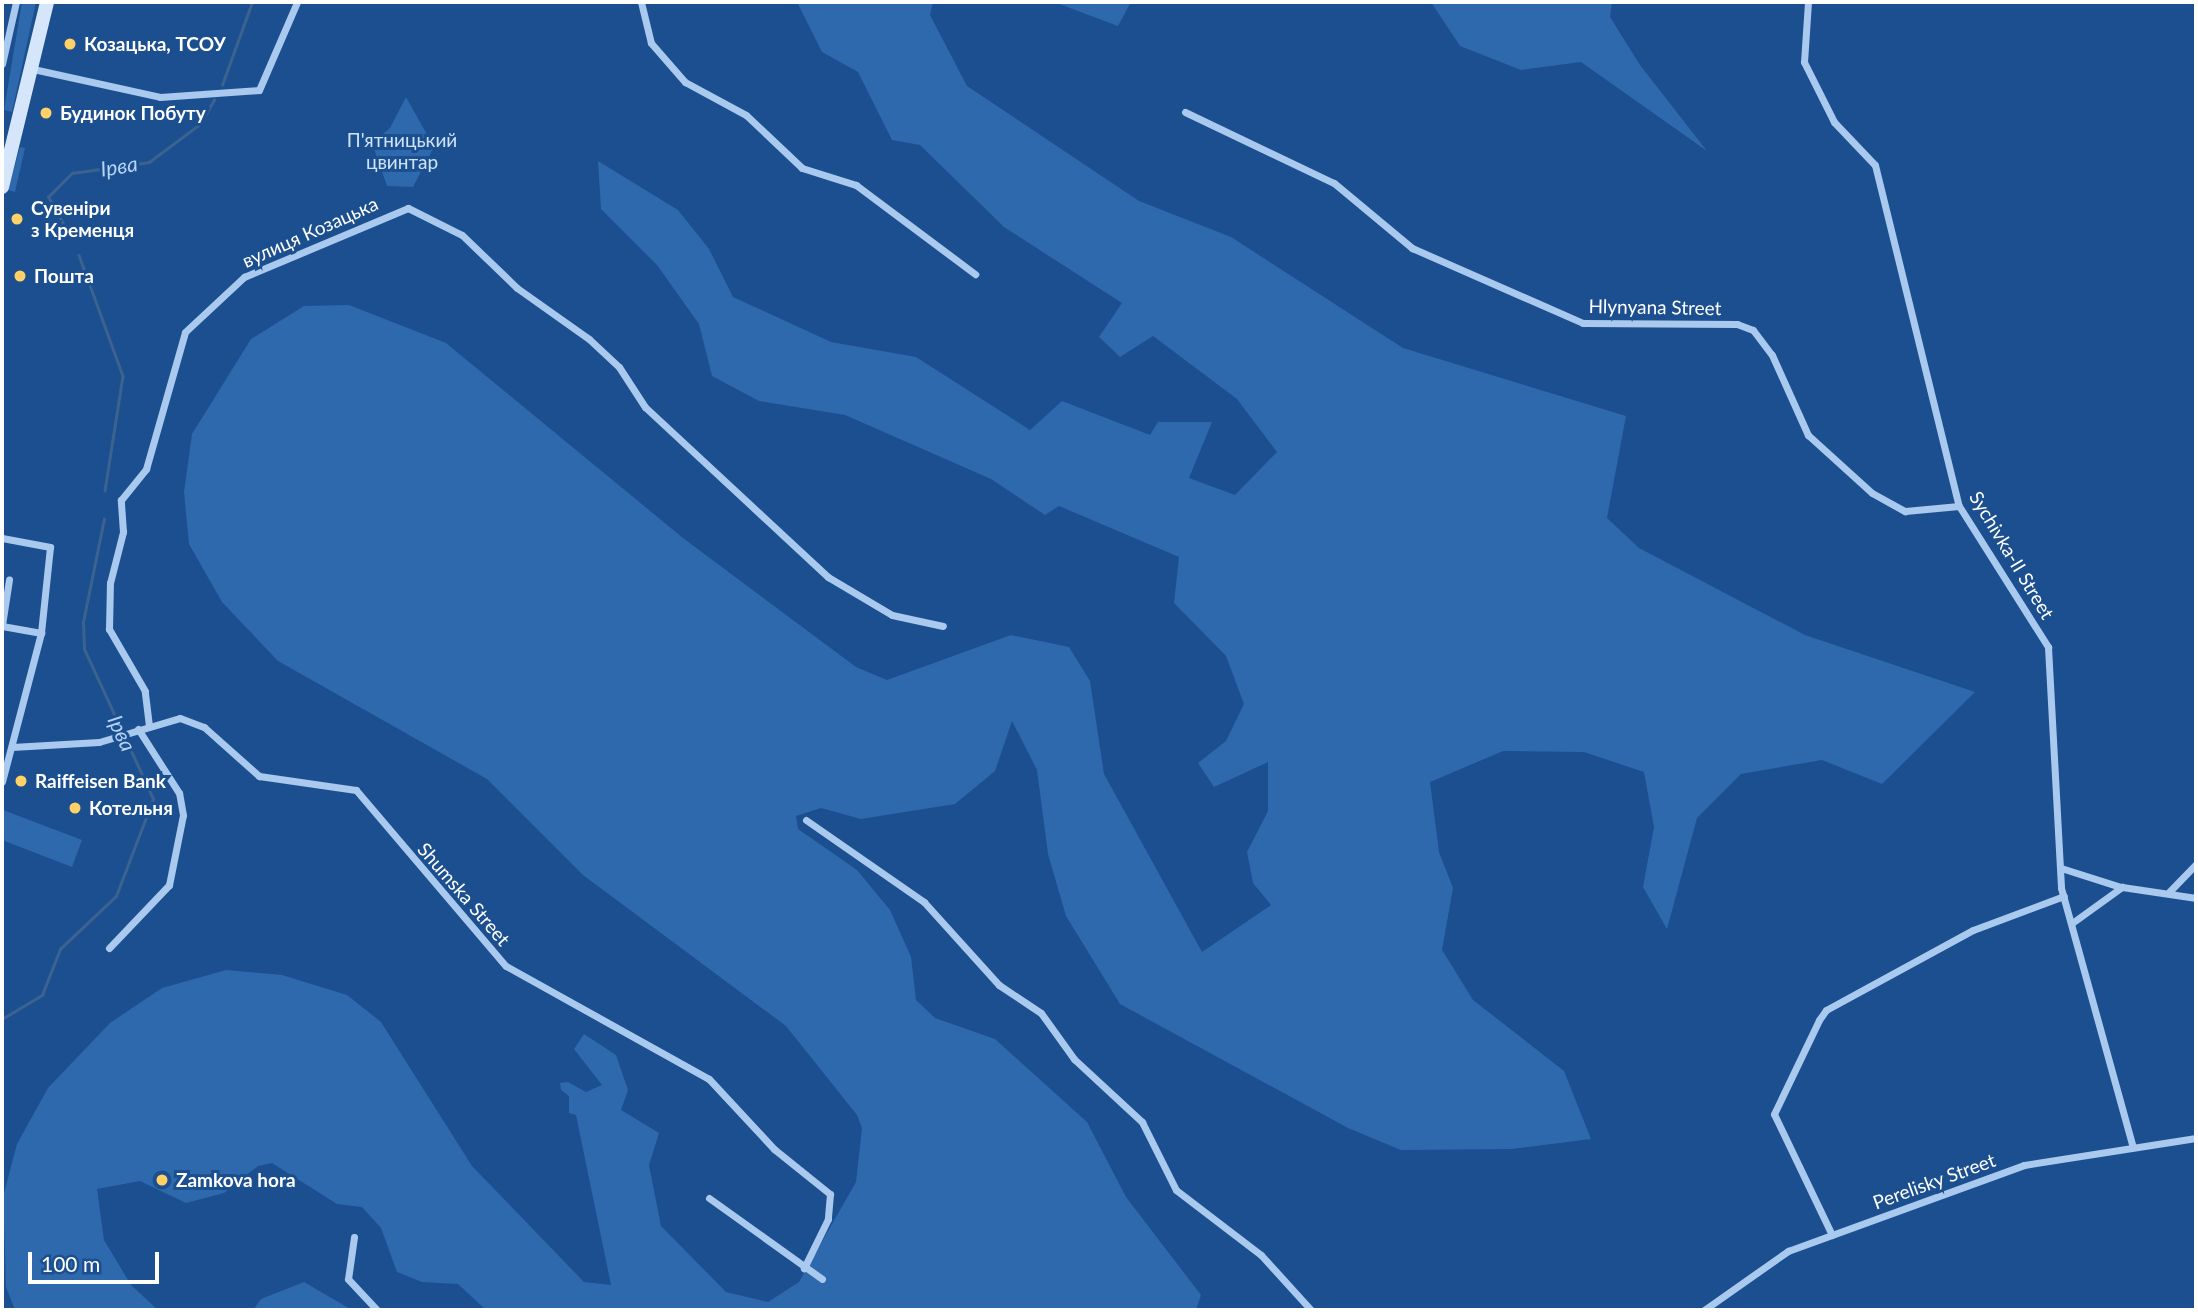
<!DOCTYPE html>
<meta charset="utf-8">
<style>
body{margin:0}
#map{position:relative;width:2198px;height:1312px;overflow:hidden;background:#1b4f8f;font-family:Lato,sans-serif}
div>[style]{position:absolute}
.green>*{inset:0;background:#2e69ad}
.stream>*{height:2.5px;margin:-1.25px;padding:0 1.25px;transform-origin:1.25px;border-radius:1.25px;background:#3c6290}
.street>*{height:7px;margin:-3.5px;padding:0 3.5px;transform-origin:3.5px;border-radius:3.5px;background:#a9c9ee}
.secondary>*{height:14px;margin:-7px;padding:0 7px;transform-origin:7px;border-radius:7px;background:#d6e6fa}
.dots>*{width:19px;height:19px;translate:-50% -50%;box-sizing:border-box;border:4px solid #1b4f8f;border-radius:50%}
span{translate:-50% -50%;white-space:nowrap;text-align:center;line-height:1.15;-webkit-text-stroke:6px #1b4f8f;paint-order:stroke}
.poi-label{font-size:19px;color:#fff;font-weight:700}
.left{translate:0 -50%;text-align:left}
.park-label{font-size:19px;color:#cfe3fa}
.street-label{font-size:19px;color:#fff}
.water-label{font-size:21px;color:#b5d3f5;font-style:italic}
.frame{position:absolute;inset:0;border:4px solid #fff;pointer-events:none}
.scale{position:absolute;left:28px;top:1252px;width:131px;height:32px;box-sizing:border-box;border:4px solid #fff;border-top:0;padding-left:9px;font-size:21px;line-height:24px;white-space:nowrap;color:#fff;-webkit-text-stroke:5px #1b4f8f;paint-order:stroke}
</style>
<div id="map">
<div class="green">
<div style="clip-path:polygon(22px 2px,36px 2px,12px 112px,4px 110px)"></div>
<div style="clip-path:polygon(797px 2px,933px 2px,930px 15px,967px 86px,1139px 201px,1231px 237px,1403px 348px,1626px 416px,1607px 518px,1639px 548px,1805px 635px,1975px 692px,1882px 784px,1822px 760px,1741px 774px,1697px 818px,1667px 929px,1643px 887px,1654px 827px,1644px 772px,1584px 752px,1503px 751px,1430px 782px,1439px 852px,1453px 888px,1442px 950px,1473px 1000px,1564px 1071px,1591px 1139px,1512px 1149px,1401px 1150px,1348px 1128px,1120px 1004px,1066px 916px,1048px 854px,1037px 770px,1012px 721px,995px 771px,955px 804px,861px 819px,821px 808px,796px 816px,798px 829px,857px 870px,890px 910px,911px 957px,916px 1000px,935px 1018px,995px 1039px,1087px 1122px,1126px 1197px,1201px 1295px,1196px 1310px,486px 1310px,458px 1284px,422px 1282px,397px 1272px,381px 1228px,362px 1207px,337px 1204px,272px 1163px,258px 1166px,224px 1193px,186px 1203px,140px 1181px,97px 1189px,104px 1240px,131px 1285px,158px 1310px,15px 1310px,6px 1287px,3px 1197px,17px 1144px,48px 1088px,110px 1023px,162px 988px,226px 970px,282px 975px,347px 995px,381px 1022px,472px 1166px,584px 1282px,611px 1285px,576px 1115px,569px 1113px,569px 1096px,561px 1090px,560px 1083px,568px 1082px,586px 1092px,602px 1085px,574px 1049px,584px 1034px,616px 1055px,628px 1090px,621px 1110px,659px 1133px,649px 1165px,661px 1226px,726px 1292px,768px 1302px,799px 1282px,856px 1182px,862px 1128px,857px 1115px,786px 1026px,583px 875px,487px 779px,278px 661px,222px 602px,189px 544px,184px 492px,192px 434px,251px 339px,304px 306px,349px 305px,446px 343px,683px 538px,856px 667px,887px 680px,1011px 635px,1069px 647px,1090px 681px,1104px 774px,1202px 952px,1271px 905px,1253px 883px,1247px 852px,1268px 811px,1268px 762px,1214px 787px,1198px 763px,1226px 741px,1244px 704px,1226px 656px,1174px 603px,1179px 557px,1059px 506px,1045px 515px,991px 479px,845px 415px,759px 401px,712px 376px,699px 324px,657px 265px,601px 209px,598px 161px,678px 210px,709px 249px,733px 297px,831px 342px,916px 357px,1030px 430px,1062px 401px,1150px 435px,1158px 422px,1212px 422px,1189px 478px,1235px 495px,1277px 452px,1237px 399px,1153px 336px,1120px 357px,1099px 337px,1122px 303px,1004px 227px,920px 145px,892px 140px,858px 72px,822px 52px)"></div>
<div style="clip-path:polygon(1054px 2px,1131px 2px,1118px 26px)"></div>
<div style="clip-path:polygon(1431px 2px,1612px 2px,1610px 17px,1640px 65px,1707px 151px,1581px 62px,1521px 70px,1460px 46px)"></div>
<div style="clip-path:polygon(406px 97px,434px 147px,413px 187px,387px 186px,372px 143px,390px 128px)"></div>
<div style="clip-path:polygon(20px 147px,25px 148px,15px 192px,8px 190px)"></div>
<div style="clip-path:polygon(3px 810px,82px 840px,72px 867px,2px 840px)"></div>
<div style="clip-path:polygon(304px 1282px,352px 1310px,253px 1310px,261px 1299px)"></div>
</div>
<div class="stream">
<div style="left:222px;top:85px;width:88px;rotate:-70.1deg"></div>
<div style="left:67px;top:231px;width:39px;rotate:-119deg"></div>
<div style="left:48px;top:197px;width:34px;rotate:-45deg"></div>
<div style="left:72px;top:173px;width:78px;rotate:-8.1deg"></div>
<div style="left:149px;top:162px;width:64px;rotate:-36.7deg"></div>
<div style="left:200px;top:124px;width:28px;rotate:-60deg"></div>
<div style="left:79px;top:255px;width:129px;rotate:70deg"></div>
<div style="left:123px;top:376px;width:116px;rotate:98.9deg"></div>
<div style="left:2px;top:1019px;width:47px;rotate:-31deg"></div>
<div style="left:42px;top:995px;width:49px;rotate:-68.6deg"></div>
<div style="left:60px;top:949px;width:77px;rotate:-43.4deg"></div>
<div style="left:116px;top:896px;width:104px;rotate:-69.1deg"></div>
<div style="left:153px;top:799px;width:165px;rotate:-114.7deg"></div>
<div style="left:84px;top:649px;width:27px;rotate:-92deg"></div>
<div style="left:83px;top:622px;width:105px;rotate:-78.5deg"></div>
</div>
<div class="street">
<div style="left:641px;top:2px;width:42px;rotate:76.3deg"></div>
<div style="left:651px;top:43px;width:52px;rotate:48.9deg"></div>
<div style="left:685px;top:82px;width:69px;rotate:28.4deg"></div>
<div style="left:746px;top:115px;width:77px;rotate:43.4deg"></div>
<div style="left:802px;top:168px;width:57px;rotate:17.5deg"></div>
<div style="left:856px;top:185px;width:149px;rotate:36.8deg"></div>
<div style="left:1808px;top:2px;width:60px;rotate:93.8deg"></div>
<div style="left:1804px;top:62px;width:67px;rotate:63.4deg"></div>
<div style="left:1834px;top:122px;width:59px;rotate:46.4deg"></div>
<div style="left:1875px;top:165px;width:351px;rotate:76.2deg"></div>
<div style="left:1959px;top:506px;width:167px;rotate:57.7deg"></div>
<div style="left:2048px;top:647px;width:241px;rotate:86.9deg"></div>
<div style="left:2061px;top:888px;width:269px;rotate:74.5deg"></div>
<div style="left:2px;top:64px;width:64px;rotate:-77.3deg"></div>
<div style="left:33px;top:69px;width:130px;rotate:12.4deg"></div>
<div style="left:160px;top:97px;width:99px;rotate:-4deg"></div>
<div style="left:259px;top:90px;width:96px;rotate:-66.6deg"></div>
<div style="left:1185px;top:112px;width:165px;rotate:25.5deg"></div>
<div style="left:1334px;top:183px;width:102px;rotate:39.8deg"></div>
<div style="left:1412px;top:248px;width:187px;rotate:23.7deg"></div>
<div style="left:1583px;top:323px;width:154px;rotate:0.4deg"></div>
<div style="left:1737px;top:324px;width:17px;rotate:21deg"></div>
<div style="left:1753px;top:330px;width:31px;rotate:53deg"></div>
<div style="left:1772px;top:355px;width:88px;rotate:65.8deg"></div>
<div style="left:1808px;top:435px;width:86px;rotate:42.2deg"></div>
<div style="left:1872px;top:493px;width:38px;rotate:29deg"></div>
<div style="left:1905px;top:511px;width:54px;rotate:-5.3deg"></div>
<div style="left:2px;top:538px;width:49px;rotate:10.6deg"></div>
<div style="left:50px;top:547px;width:86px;rotate:96deg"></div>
<div style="left:41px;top:633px;width:154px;rotate:104.7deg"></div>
<div style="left:2px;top:625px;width:46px;rotate:-81.2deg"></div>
<div style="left:2px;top:626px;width:40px;rotate:10deg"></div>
<div style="left:149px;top:726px;width:35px;rotate:-97deg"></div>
<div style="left:145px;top:691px;width:72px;rotate:-120.1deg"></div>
<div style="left:109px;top:629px;width:46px;rotate:-88.8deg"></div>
<div style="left:110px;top:583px;width:53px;rotate:-75.7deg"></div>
<div style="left:123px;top:532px;width:32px;rotate:-94deg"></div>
<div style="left:121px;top:500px;width:40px;rotate:-51deg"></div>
<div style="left:146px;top:469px;width:142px;rotate:-74.1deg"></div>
<div style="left:185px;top:332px;width:81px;rotate:-43deg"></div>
<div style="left:244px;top:277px;width:178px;rotate:-22.8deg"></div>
<div style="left:408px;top:208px;width:60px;rotate:26.6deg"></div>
<div style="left:462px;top:235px;width:76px;rotate:43.9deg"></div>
<div style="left:517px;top:288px;width:88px;rotate:35.3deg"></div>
<div style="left:589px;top:339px;width:41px;rotate:43deg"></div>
<div style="left:619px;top:367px;width:48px;rotate:57deg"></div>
<div style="left:645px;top:407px;width:250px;rotate:42.9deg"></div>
<div style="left:828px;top:577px;width:74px;rotate:30.7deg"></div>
<div style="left:892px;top:615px;width:52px;rotate:12.2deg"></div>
<div style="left:12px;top:747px;width:87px;rotate:-3.3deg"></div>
<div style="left:99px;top:742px;width:84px;rotate:-16.5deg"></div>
<div style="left:180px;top:718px;width:26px;rotate:21deg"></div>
<div style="left:204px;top:727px;width:74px;rotate:41.7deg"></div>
<div style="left:259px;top:776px;width:98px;rotate:8.2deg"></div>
<div style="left:356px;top:790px;width:231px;rotate:49.6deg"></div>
<div style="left:506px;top:966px;width:232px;rotate:29.1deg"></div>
<div style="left:709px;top:1079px;width:96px;rotate:47.1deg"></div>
<div style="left:774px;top:1149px;width:72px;rotate:38.8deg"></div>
<div style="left:830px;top:1194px;width:25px;rotate:95deg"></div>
<div style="left:828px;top:1219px;width:55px;rotate:116.1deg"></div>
<div style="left:806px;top:820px;width:144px;rotate:34.8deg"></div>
<div style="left:924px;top:902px;width:112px;rotate:47.9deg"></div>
<div style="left:999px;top:985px;width:50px;rotate:33.7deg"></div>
<div style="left:1041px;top:1013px;width:57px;rotate:54.3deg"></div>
<div style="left:1074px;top:1059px;width:93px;rotate:42.8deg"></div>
<div style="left:1142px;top:1122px;width:76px;rotate:63.4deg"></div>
<div style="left:1176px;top:1190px;width:107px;rotate:37.4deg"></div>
<div style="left:1261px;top:1255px;width:74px;rotate:47.7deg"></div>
<div style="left:2061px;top:868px;width:63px;rotate:17.6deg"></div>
<div style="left:2169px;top:892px;width:39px;rotate:-46deg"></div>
<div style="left:2072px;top:923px;width:62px;rotate:-35.8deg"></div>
<div style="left:2122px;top:887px;width:75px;rotate:8.5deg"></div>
<div style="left:109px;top:948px;width:87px;rotate:-46.4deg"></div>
<div style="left:169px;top:885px;width:71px;rotate:-78.7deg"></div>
<div style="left:183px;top:815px;width:22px;rotate:-100deg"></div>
<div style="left:179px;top:793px;width:76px;rotate:-122.6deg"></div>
<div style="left:709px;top:1198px;width:139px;rotate:35.6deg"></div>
<div style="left:1832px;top:1235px;width:134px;rotate:-115.6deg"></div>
<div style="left:1774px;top:1114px;width:104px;rotate:-64.4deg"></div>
<div style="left:1819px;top:1020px;width:12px;rotate:-55deg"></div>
<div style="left:1826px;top:1010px;width:167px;rotate:-28.6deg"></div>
<div style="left:1973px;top:930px;width:97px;rotate:-20.5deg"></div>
<div style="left:354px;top:1237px;width:42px;rotate:98.1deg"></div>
<div style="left:348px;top:1279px;width:42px;rotate:46.9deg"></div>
<div style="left:1704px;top:1310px;width:103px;rotate:-35.1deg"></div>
<div style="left:1788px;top:1251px;width:251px;rotate:-20deg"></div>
<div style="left:2024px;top:1165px;width:174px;rotate:-8.9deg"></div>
</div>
<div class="secondary">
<div style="left:2px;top:187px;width:190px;rotate:-76.3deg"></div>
</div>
<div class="dots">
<div style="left:70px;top:44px;background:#ffd166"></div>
<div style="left:46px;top:113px;background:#ffd166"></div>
<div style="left:17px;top:219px;background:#ffd166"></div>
<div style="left:20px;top:276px;background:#ffd166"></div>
<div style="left:21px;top:781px;background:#ffd166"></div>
<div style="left:75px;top:808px;background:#ffd166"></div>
<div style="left:162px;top:1180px;background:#ffd166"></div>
</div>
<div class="poi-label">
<span class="left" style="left:84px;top:44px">Козацька, ТСОУ</span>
<span class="left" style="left:60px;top:113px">Будинок Побуту</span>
<span class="left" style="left:31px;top:219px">Сувеніри<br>з Кременця</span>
<span class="left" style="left:34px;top:276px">Пошта</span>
<span class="left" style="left:35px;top:781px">Raiffeisen Bank</span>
<span class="left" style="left:89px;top:808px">Котельня</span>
<span class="left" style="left:176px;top:1180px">Zamkova hora</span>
</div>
<div class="park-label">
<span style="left:402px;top:151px">П'ятницький<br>цвинтар</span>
</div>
<div class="street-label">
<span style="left:310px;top:232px;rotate:-24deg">вулиця Козацька</span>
<span style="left:1655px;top:307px;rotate:1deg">Hlynyana Street</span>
<span style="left:2012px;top:555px;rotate:59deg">Sychivka-II Street</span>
<span style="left:464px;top:894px;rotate:49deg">Shumska Street</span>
<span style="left:1934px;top:1181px;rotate:-20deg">Perelisky Street</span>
</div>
<div class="water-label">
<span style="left:119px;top:166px;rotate:-9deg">Ірва</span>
<span style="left:122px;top:733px;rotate:65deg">Ірва</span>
</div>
<div class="frame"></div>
<div class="scale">100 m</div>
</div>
